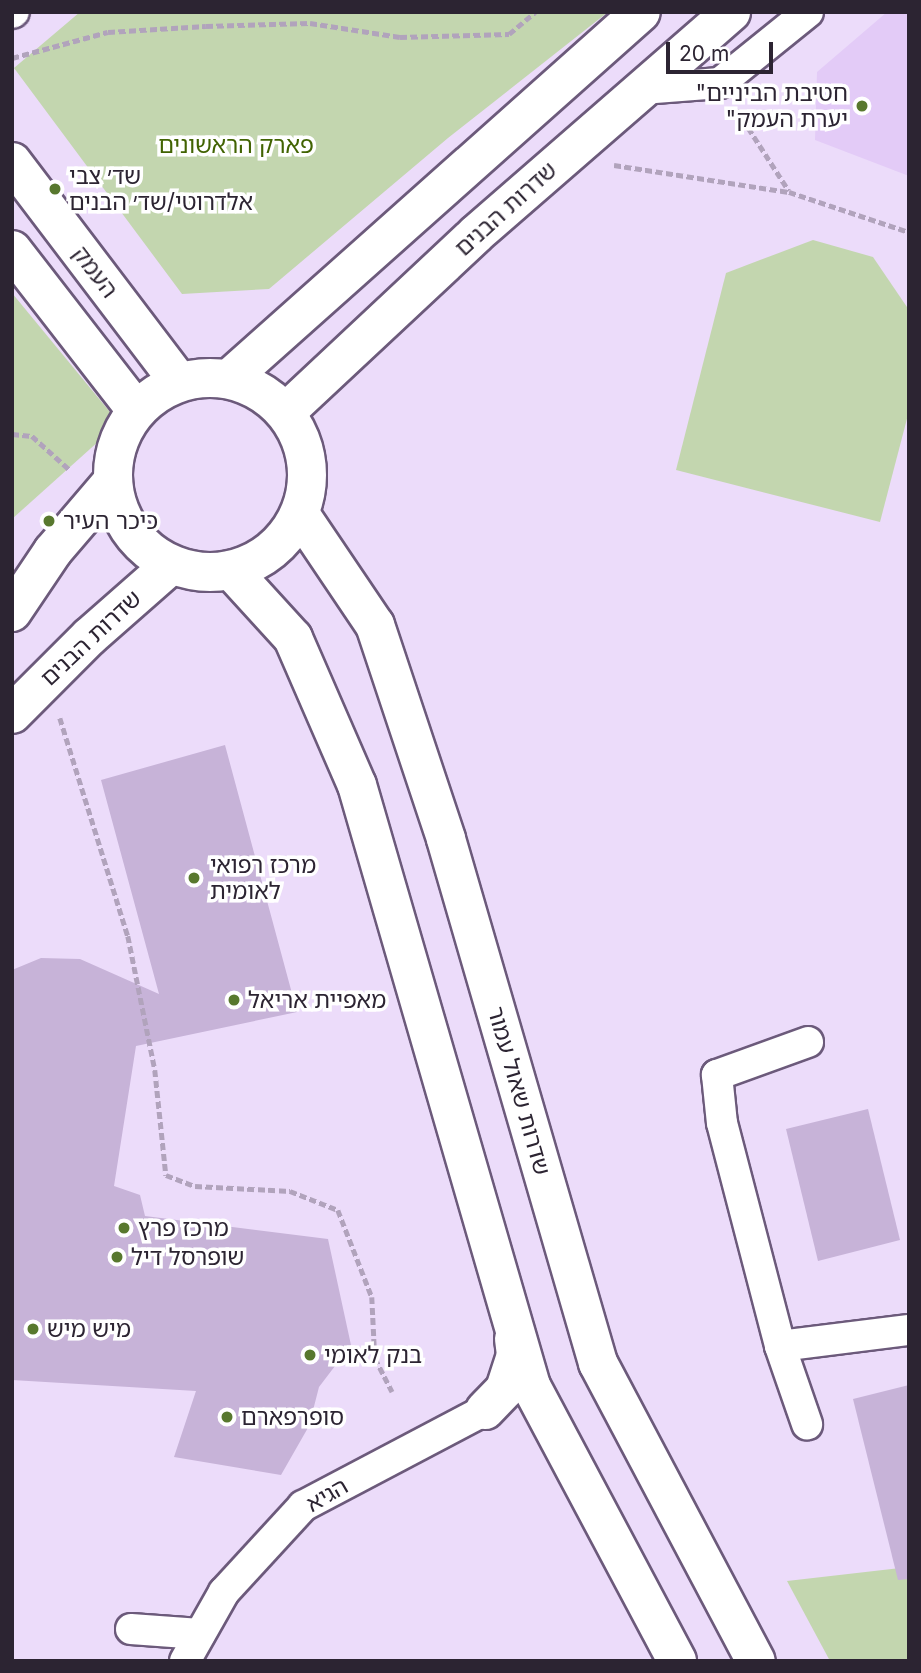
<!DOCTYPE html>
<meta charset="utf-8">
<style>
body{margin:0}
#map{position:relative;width:921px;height:1673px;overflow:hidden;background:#ecdcfa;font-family:Inter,"Noto Sans Hebrew",sans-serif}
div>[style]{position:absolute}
.built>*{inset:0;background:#e3cbf7}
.green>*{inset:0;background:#c3d6af}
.building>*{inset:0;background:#c7b3d8}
.path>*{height:4.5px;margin-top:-2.25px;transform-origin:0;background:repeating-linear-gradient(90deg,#b1a3bc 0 7px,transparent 0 10.5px)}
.roads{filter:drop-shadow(2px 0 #6c5a7b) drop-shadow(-2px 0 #6c5a7b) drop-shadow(0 2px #6c5a7b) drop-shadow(0 -2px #6c5a7b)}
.minor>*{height:30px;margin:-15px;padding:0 15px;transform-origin:15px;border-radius:15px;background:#fff}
.tertiary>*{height:38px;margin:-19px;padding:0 19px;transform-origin:19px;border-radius:19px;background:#fff}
.secondary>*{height:38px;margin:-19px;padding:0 19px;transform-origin:19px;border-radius:19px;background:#fff}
.secondary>.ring{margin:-19px;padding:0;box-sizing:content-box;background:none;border:38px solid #fff;border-radius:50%}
.dots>*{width:19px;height:19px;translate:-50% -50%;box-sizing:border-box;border:4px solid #fff;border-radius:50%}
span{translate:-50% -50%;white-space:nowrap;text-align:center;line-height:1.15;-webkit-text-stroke:7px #fff;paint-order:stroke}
.poi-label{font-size:23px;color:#2c2432}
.right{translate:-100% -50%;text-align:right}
.left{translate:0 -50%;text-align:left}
.park-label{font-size:23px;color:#416302}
.street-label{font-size:23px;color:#2c2432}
.frame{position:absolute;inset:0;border:14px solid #2c2432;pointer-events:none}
.scale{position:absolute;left:666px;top:42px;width:107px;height:32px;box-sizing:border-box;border:4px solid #2c2432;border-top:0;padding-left:9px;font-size:21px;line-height:24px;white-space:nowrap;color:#2c2432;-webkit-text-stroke:5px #fff;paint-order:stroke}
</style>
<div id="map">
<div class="built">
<div style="clip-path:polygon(887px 12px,909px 12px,909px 176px,815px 140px,817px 72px)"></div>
</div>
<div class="green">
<div style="clip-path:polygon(80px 12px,608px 12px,448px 138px,269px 289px,182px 294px,14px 68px)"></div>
<div style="clip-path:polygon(813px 240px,873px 257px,909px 310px,909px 411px,880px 522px,676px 470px,726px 273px)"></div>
<div style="clip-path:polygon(12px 293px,119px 423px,12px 519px)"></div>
<div style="clip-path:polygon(909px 1567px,909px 1661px,830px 1661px,787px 1581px)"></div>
</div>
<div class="building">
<div style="clip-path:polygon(225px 745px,297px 1012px,136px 1046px,114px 1186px,140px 1195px,145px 1216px,328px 1239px,351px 1345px,319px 1387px,309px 1426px,281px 1475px,174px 1457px,196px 1391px,12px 1380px,12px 970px,41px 958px,80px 959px,159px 994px,101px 780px)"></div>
<div style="clip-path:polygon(868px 1109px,900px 1240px,818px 1261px,786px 1129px)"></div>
<div style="clip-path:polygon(909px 1385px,909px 1579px,898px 1580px,853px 1399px)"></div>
</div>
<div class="path">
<div style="left:12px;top:58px;width:99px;rotate:-15.2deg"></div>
<div style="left:108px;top:32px;width:98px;rotate:-3.5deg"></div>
<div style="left:206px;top:26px;width:104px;rotate:-1.7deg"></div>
<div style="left:310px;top:23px;width:91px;rotate:8.8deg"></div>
<div style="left:400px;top:37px;width:109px;rotate:-1.6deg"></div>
<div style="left:509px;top:34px;width:34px;rotate:-40deg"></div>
<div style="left:737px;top:110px;width:96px;rotate:57.3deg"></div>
<div style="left:614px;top:165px;width:177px;rotate:8.8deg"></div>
<div style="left:789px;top:192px;width:126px;rotate:18.4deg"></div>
<div style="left:12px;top:434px;width:20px;rotate:6deg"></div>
<div style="left:32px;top:436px;width:52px;rotate:41.9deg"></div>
<div style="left:60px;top:718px;width:228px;rotate:72.7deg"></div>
<div style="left:128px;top:936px;width:137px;rotate:78.6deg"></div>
<div style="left:155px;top:1070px;width:106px;rotate:84deg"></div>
<div style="left:166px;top:1175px;width:31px;rotate:21deg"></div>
<div style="left:195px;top:1186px;width:95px;rotate:3deg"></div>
<div style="left:290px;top:1191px;width:52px;rotate:21.6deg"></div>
<div style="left:338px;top:1210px;width:93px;rotate:68.7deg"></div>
<div style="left:372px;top:1297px;width:61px;rotate:87.2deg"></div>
<div style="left:375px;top:1358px;width:38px;rotate:63deg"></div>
</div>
<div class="roads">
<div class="minor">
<div style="left:12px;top:13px;width:2px;rotate:-27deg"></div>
<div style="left:642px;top:89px;width:78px;rotate:-4.4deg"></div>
<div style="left:720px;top:83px;width:113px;rotate:-38.9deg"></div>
<div style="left:808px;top:1042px;width:97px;rotate:160.1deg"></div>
<div style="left:717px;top:1075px;width:48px;rotate:84.1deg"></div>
<div style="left:722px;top:1123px;width:230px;rotate:75.4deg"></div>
<div style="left:780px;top:1346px;width:130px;rotate:-7.1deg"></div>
<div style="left:780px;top:1346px;width:83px;rotate:70.9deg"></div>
<div style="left:131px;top:1629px;width:69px;rotate:4.1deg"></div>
<div style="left:185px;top:1661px;width:79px;rotate:-60.5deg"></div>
<div style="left:224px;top:1592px;width:117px;rotate:-47.4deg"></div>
<div style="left:303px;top:1506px;width:206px;rotate:-27.8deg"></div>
</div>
<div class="tertiary">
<div style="left:300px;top:514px;width:134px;rotate:56deg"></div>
<div style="left:375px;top:625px;width:225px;rotate:71.6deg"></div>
<div style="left:446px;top:839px;width:546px;rotate:73.82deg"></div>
<div style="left:598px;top:1363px;width:337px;rotate:62.1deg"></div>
<div style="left:231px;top:570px;width:92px;rotate:47.6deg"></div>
<div style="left:293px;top:638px;width:160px;rotate:66.5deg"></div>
<div style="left:357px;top:785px;width:626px;rotate:73.85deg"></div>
<div style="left:531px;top:1386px;width:311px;rotate:62deg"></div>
<div style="left:485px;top:1410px;width:29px;rotate:-46deg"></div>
<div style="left:505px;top:1389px;width:36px;rotate:-72deg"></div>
<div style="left:516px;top:1355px;width:16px;rotate:-97deg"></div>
</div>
<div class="secondary">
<div style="left:12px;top:162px;width:275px;rotate:52.8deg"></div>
<div style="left:12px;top:250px;width:202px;rotate:52.2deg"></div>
<div class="ring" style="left:113px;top:378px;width:156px;height:156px"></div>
<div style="left:230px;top:378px;width:550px;rotate:-41.69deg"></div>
<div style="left:286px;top:412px;width:260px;rotate:-43.1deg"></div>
<div style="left:476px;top:234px;width:338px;rotate:-41deg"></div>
<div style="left:12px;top:612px;width:73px;rotate:-56.1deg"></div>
<div style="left:53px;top:551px;width:91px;rotate:-49.5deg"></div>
<div style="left:12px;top:714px;width:109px;rotate:-45deg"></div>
<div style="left:89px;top:637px;width:109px;rotate:-41.3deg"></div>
</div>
</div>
<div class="dots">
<div style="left:862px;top:106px;background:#58782e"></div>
<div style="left:55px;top:189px;background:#58782e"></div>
<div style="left:49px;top:521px;background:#58782e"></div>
<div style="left:194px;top:878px;background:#58782e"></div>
<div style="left:234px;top:1000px;background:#58782e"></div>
<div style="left:124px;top:1228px;background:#58782e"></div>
<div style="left:117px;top:1257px;background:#58782e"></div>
<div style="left:33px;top:1329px;background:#58782e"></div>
<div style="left:310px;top:1355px;background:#58782e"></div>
<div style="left:227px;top:1417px;background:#58782e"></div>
</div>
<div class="poi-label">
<span class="right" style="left:848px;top:106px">"חטיבת הביניים<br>"יערת העמק</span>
<span class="left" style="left:69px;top:189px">שד׳ צבי<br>אלדרוטי/שד׳ הבנים</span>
<span class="left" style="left:63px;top:521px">כיכר העיר</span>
<span class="left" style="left:210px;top:878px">מרכז רפואי<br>לאומית</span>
<span class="left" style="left:248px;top:1000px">מאפיית אריאל</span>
<span class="left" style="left:138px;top:1228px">מרכז פרץ</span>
<span class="left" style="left:131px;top:1257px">שופרסל דיל</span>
<span class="left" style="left:47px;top:1329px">מיש מיש</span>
<span class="left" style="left:324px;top:1355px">בנק לאומי</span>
<span class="left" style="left:241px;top:1417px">סופרפארם</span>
</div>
<div class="park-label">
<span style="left:236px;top:145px">פארק הראשונים</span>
</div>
<div class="street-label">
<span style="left:506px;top:209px;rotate:-42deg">שדרות הבנים</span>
<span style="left:95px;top:272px;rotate:53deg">העמק</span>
<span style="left:91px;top:638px;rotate:-43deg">שדרות הבנים</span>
<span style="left:519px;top:1091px;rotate:74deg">שדרות שאול עמור</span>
<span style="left:327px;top:1495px;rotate:-30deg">הגיא</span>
</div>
<div class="frame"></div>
<div class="scale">20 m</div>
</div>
